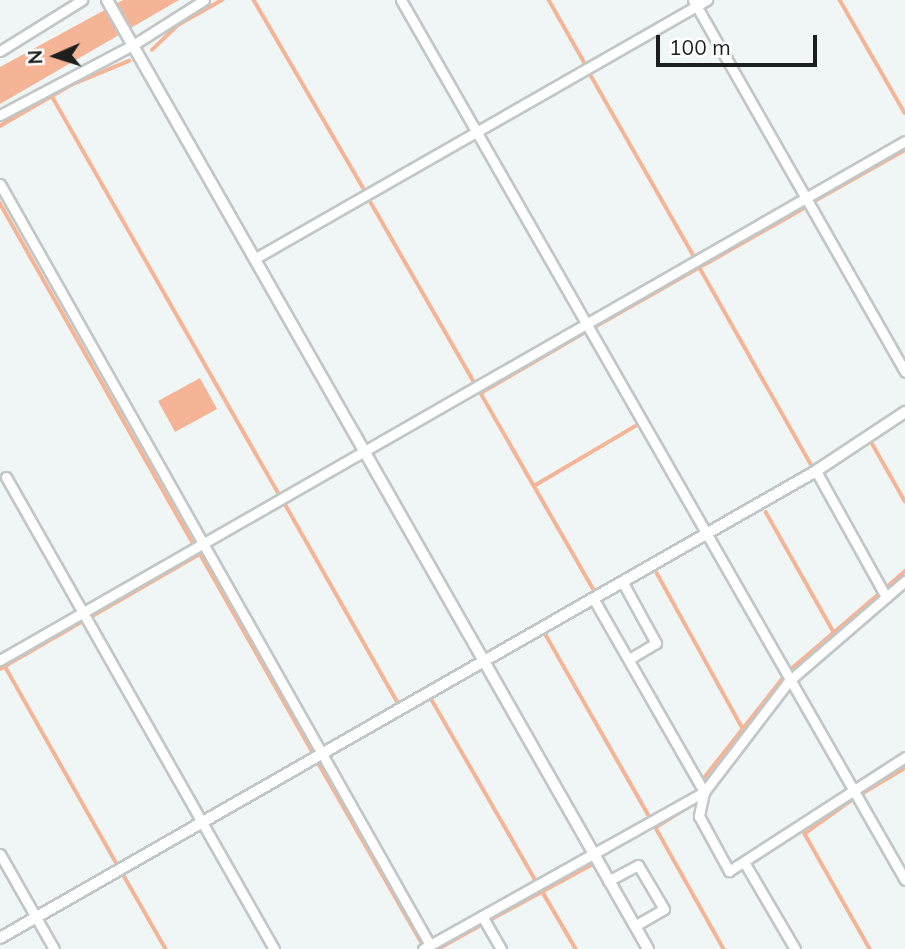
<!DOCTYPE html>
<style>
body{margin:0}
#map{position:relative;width:905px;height:949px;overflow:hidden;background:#eff6f5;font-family:Mulish,sans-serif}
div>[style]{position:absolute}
.water>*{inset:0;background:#f5b496}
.stream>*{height:3.5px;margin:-1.75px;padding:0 1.75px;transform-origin:1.75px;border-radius:1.75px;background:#f5b496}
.roads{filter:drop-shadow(2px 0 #c1c7c6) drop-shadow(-2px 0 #c1c7c6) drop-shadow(0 2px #c1c7c6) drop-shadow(0 -2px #c1c7c6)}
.minor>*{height:9px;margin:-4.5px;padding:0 4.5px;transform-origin:4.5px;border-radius:4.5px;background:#fff}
.tertiary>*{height:10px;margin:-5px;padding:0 5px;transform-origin:5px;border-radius:5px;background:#fff}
span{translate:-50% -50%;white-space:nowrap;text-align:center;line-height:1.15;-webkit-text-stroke:5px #fff;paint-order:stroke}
.north{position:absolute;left:21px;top:21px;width:70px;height:70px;-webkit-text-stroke:5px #fff;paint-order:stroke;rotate:267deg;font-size:19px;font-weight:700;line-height:28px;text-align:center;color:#1d1f1f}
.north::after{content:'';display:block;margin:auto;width:24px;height:32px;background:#1d1f1f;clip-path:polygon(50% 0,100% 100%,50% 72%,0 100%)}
.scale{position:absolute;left:656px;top:35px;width:161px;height:32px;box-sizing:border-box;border:4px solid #1d1f1f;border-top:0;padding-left:9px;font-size:21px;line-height:24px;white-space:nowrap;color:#1d1f1f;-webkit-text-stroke:5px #fff;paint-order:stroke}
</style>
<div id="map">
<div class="water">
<div style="clip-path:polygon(123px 0,179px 0,0 104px,0 67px)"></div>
<div style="clip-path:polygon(200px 378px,217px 409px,175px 432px,158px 401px)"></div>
</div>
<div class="stream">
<div style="left:254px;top:0;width:221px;rotate:59.8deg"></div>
<div style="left:549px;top:0;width:75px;rotate:60.4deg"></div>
<div style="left:840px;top:0;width:130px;rotate:60.1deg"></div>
<div style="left:152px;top:50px;width:36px;rotate:-44deg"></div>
<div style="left:178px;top:25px;width:51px;rotate:-29.6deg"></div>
<div style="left:589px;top:72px;width:214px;rotate:60.3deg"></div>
<div style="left:52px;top:96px;width:460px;rotate:60.3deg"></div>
<div style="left:0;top:126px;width:82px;rotate:-30deg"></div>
<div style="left:71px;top:85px;width:63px;rotate:-22.5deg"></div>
<div style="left:369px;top:199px;width:215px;rotate:60.1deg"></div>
<div style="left:813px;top:202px;width:106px;rotate:-29.5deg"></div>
<div style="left:0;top:203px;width:392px;rotate:60.4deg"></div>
<div style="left:700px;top:268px;width:225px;rotate:60.5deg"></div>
<div style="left:593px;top:328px;width:245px;rotate:-29.6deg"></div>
<div style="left:479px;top:390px;width:231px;rotate:60.1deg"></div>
<div style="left:481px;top:393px;width:119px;rotate:-30.2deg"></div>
<div style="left:872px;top:443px;width:67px;rotate:60.4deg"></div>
<div style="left:534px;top:486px;width:120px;rotate:-30.6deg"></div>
<div style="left:284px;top:502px;width:229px;rotate:60.4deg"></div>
<div style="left:766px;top:512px;width:138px;rotate:60.5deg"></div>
<div style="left:198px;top:550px;width:231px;rotate:60.4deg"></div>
<div style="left:657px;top:573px;width:178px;rotate:61.1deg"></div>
<div style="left:888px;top:586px;width:23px;rotate:-41deg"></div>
<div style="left:89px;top:618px;width:128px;rotate:-30deg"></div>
<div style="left:546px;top:635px;width:210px;rotate:60.3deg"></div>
<div style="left:5px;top:666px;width:225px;rotate:60.5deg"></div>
<div style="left:0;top:669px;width:96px;rotate:-30deg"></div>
<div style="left:790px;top:670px;width:118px;rotate:-40.5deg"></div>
<div style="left:432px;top:700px;width:209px;rotate:60.1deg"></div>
<div style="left:319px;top:764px;width:209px;rotate:60.1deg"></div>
<div style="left:704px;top:778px;width:127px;rotate:-51.7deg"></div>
<div style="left:863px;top:793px;width:49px;rotate:-30.8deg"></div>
<div style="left:854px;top:799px;width:60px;rotate:144.5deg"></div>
<div style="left:805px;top:834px;width:132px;rotate:60.5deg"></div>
<div style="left:691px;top:806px;width:41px;rotate:147.8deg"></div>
<div style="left:656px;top:828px;width:139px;rotate:60.7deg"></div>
<div style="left:123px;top:874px;width:86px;rotate:60.2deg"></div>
<div style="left:541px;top:889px;width:69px;rotate:59.7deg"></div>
<div style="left:492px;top:919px;width:113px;rotate:-28.6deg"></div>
<div style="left:438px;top:949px;width:51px;rotate:-29.1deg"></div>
</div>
<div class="roads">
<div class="minor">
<div style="left:401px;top:0;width:1014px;rotate:60.2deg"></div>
<div style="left:693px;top:0;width:428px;rotate:60.3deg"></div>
<div style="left:0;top:51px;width:97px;rotate:-31.9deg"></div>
<div style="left:0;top:115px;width:150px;rotate:-27.8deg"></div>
<div style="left:133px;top:45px;width:84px;rotate:-32.4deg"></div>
<div style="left:0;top:184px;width:874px;rotate:60.53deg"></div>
<div style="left:254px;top:259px;width:522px;rotate:-29.76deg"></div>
<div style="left:816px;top:471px;width:144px;rotate:60.9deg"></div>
<div style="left:6px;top:477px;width:543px;rotate:60.41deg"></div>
<div style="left:622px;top:581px;width:71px;rotate:61.3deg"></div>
<div style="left:656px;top:643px;width:31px;rotate:149deg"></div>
<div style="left:593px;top:598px;width:224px;rotate:60.2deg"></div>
<div style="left:704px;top:792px;width:25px;rotate:102deg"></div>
<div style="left:699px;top:816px;width:63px;rotate:61.4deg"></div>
<div style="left:729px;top:871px;width:210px;rotate:-32.9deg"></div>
<div style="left:0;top:660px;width:1043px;rotate:-29.83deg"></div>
<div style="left:0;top:854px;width:109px;rotate:60.4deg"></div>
<div style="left:744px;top:862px;width:101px;rotate:59.6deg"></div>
<div style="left:608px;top:881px;width:34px;rotate:-28deg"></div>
<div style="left:638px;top:865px;width:51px;rotate:59.4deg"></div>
<div style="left:664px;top:909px;width:34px;rotate:150deg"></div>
<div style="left:482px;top:916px;width:38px;rotate:60deg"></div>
<div style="left:423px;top:949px;width:322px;rotate:-29.2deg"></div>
<div style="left:704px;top:792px;width:140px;rotate:-52.6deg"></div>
<div style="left:789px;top:681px;width:153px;rotate:-40.8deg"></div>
</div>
<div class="tertiary">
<div style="left:107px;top:0;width:1092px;rotate:60.31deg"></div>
<div style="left:0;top:938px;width:940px;rotate:-29.78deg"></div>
<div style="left:816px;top:471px;width:107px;rotate:-33.5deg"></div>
</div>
</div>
<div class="north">N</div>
<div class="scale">100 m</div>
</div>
